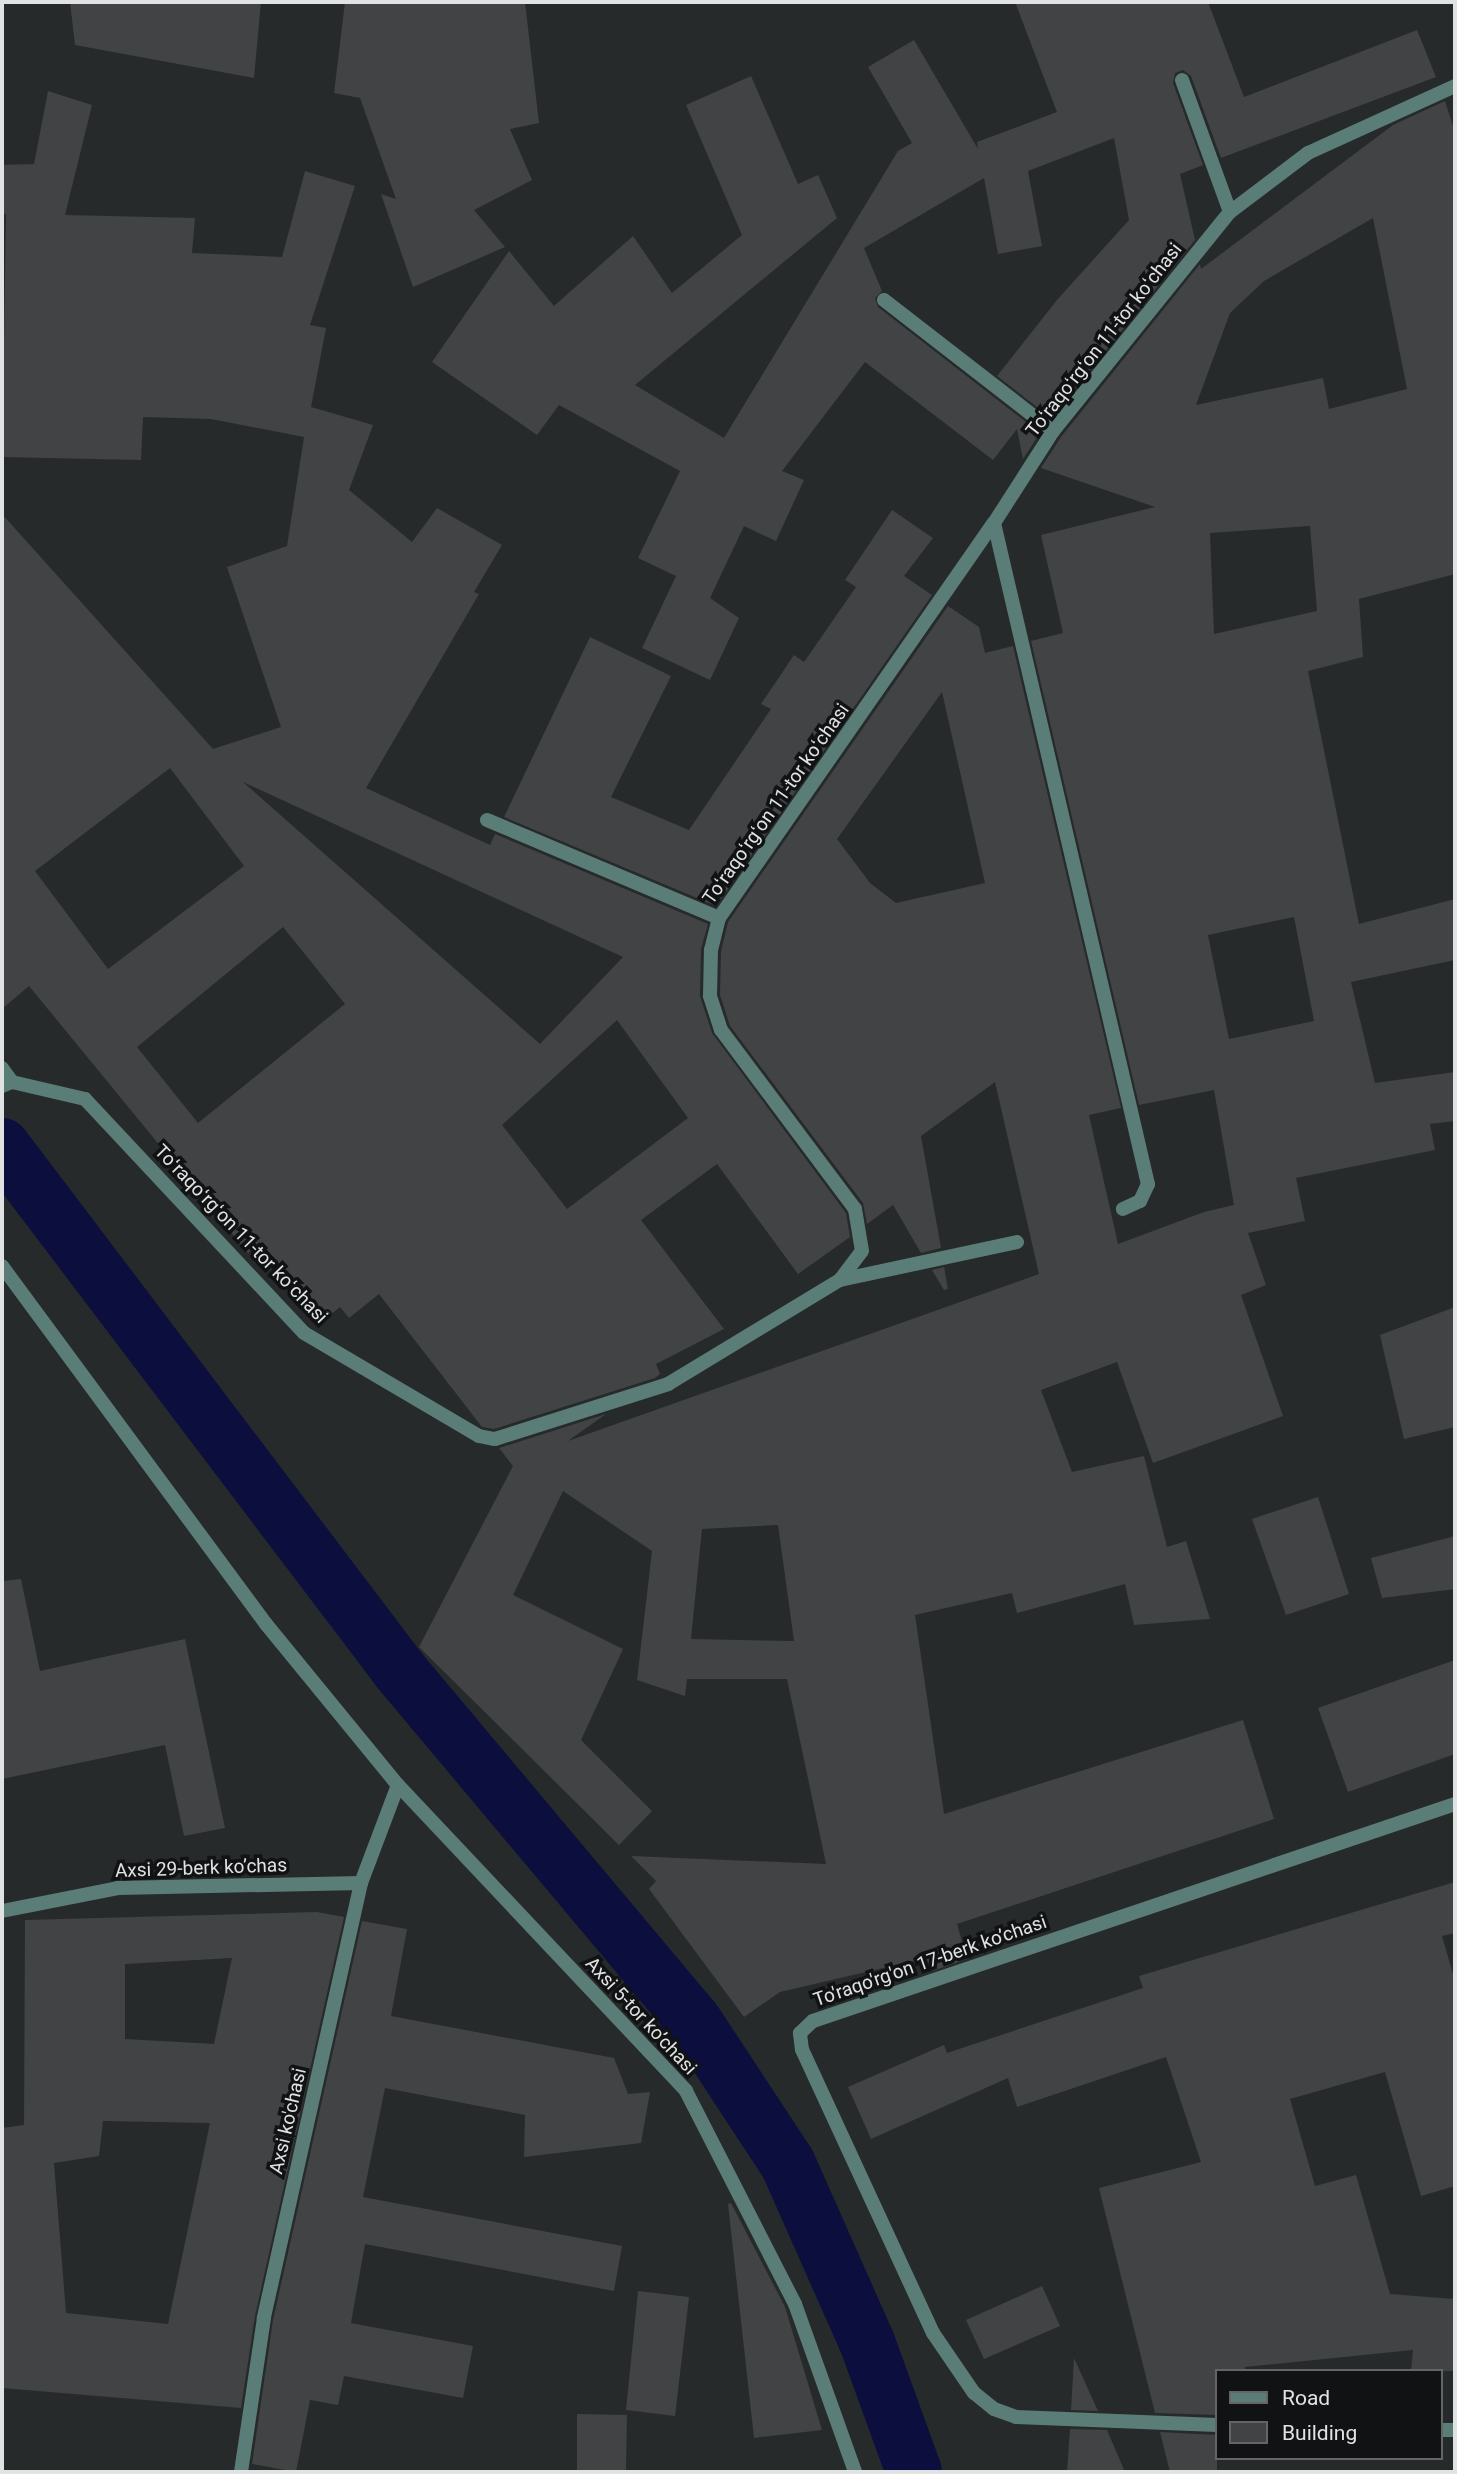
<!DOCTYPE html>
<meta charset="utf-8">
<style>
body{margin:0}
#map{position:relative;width:1457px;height:2474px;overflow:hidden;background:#272a2a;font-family:Roboto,sans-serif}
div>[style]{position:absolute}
.canal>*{height:56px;margin:-28px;padding:0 28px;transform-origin:28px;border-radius:28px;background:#0c0f3d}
.building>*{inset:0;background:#414345}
.service>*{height:14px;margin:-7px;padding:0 7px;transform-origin:7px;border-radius:7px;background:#5b7d77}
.minor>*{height:14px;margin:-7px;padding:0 7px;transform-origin:7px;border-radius:7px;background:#5b7d77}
.tertiary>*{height:14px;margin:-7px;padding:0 7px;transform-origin:7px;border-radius:7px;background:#5b7d77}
span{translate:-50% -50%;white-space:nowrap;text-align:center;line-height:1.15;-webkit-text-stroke:7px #111213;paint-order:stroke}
.street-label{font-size:19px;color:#e1e3e3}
.frame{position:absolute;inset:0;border:4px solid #e1e3e3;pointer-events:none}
.legend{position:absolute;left:1215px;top:2369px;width:228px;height:91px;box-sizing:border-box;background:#111213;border:2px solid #646666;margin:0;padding:9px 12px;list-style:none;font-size:21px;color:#e1e3e3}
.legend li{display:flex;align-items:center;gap:14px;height:35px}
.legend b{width:35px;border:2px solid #646666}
</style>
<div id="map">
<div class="canal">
<div style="left:2px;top:1146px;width:659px;rotate:52.83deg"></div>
<div style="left:400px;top:1671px;width:457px;rotate:50deg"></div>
<div style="left:694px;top:2021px;width:171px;rotate:56.7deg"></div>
<div style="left:788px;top:2164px;width:195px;rotate:66.1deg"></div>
<div style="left:867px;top:2342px;width:138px;rotate:70.1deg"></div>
</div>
<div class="building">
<div style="clip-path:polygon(70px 2px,261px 2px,254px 78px,75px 45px)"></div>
<div style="clip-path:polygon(345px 2px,525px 2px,539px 123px,510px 129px,532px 180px,474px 210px,505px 247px,413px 287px,381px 194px,396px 199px,360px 98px,334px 93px)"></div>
<div style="clip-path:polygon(1015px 2px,1208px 2px,1244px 97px,1417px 30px,1436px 77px,1221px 158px,1191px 76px,1183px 70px,1175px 73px,1173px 83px,1203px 165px,1180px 174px,1195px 240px,1051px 418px,997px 376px,1057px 300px,1129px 220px,1114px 138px,1028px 171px,1042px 246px,998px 254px,984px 178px,864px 248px,882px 291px,875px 298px,878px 307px,1040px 433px,1023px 459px,1017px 429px,993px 460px,865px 362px,782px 471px,804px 480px,776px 541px,744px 526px,710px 598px,739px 618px,710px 680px,642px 648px,676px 576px,638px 558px,680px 471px,559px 405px,537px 435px,432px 362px,509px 251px,554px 306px,633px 236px,672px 293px,742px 235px,686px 105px,751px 76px,798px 184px,818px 175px,837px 218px,635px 385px,724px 438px,898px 151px,912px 143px,868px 67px,914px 40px,978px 149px,977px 142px,1057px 112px)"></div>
<div style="clip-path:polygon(evenodd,48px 91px,92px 105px,65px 215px,195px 218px,192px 253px,282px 257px,305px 171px,355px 186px,310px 325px,326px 328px,311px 407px,373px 425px,349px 490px,412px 542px,437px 508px,502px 545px,474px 592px,479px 594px,366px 788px,490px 845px,495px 834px,708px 924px,701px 949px,700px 996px,712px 1033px,846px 1213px,850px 1237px,798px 1274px,717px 1164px,641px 1220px,724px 1329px,656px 1364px,660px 1374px,655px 1378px,494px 1429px,482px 1427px,379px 1294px,349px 1318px,340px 1307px,319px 1324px,259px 1244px,248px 1253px,29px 986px,2px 1009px,2px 514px,213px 749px,281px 727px,227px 567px,287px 546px,304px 437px,211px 419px,143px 417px,141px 460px,2px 457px,6px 214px,2px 214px,2px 165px,34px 164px,48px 91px,170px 768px,244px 866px,108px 969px,35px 871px,170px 768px,48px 91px,243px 782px,521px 910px,623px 957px,540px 1044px,243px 782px,48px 91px,283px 927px,345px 1004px,198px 1123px,137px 1047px,283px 927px,48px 91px,617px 1020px,688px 1118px,567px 1209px,502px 1125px,617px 1020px)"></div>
<div style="clip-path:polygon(evenodd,1445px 101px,1455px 132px,1455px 574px,1359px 599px,1363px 657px,1308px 671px,1359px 924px,1455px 899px,1455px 960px,1351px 982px,1375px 1083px,1455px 1072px,1455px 1121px,1430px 1124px,1435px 1150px,1296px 1178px,1305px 1221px,1248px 1233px,1266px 1285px,1241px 1295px,1283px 1416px,1153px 1463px,1117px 1362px,1041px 1390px,1072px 1472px,1144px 1456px,1167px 1547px,1186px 1541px,1210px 1619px,1134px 1625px,1125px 1584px,1017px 1613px,1012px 1593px,915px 1615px,944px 1814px,1243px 1720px,1274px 1819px,957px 1924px,967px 1959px,932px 1971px,926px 1958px,780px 1992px,744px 2017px,649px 1889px,656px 1881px,631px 1856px,826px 1864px,787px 1679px,687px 1679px,685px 1696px,637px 1680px,652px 1551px,563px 1491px,513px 1595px,623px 1649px,581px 1740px,652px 1811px,619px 1845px,419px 1647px,513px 1466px,499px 1448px,606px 1414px,568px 1441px,1039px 1274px,995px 1082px,921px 1136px,941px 1248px,921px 1253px,893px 1205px,867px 1224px,863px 1203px,730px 1026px,720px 995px,721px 951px,728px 922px,948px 606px,979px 627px,985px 653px,1013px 646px,1121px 1108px,1089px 1115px,1118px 1244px,1204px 1212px,1234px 1205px,1214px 1090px,1139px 1105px,1031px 641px,1063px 633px,1041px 535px,1155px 507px,1041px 468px,1061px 437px,1200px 264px,1201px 269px,1393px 125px,1445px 101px,1373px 218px,1407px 389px,1329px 409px,1323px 378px,1196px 405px,1230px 313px,1264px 281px,1373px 218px,1445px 101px,1310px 526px,1317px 611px,1214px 634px,1210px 533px,1310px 526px,1445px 101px,942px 692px,985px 883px,896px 903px,870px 883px,837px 839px,942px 692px,1445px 101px,1294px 917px,1314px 1021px,1229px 1039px,1208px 935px,1294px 917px,1445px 101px,778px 1525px,794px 1641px,691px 1639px,702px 1529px,778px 1525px)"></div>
<div style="clip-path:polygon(892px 510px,933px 538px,904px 576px,932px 595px,716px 906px,504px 817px,590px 637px,671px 676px,611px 797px,689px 830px,771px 709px,761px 704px,794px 655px,804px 662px,856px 587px,845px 580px)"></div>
<div style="clip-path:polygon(944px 1267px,948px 1289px,944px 1290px,932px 1270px)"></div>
<div style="clip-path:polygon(1455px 1307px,1455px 1427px,1404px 1439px,1380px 1335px)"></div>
<div style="clip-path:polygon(1318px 1497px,1349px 1594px,1286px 1615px,1252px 1519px)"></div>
<div style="clip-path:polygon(1455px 1536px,1455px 1589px,1382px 1598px,1371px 1558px)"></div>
<div style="clip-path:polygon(21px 1579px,40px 1671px,185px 1639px,225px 1828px,184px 1836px,165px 1745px,2px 1779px,2px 1581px)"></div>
<div style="clip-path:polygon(1455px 1660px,1455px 1754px,1348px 1792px,1318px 1708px)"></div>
<div style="clip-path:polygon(1455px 1882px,1455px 1933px,1442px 1936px,1455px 1981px,1455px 2186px,1421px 2196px,1385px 2072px,1290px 2099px,1315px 2186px,1356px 2175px,1390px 2294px,1455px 2299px,1455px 2371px,1411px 2371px,1413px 2350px,1245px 2367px,1245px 2371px,1217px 2371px,1217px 2415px,1155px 2413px,1099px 2188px,1201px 2162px,1166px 2057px,1017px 2107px,1008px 2078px,871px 2139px,848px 2087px,944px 2045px,947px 2053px,1143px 1988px,1139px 1976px)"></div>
<div style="clip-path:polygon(evenodd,317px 1912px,344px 1917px,255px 2316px,241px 2408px,2px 2388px,2px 2128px,24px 2125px,25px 1920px,317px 1912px,232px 1958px,214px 2044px,125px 2039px,125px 1964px,232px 1958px,317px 1912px,103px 2121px,210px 2123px,168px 2324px,66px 2313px,54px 2163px,99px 2156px,103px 2121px)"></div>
<div style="clip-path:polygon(362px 1921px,407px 1929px,391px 2016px,614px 2058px,628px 2094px,650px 2092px,641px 2143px,524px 2157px,525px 2115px,385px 2088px,363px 2197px,622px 2246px,614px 2291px,365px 2244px,351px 2323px,473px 2346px,463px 2398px,344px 2376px,338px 2405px,310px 2400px,296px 2472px,252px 2464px,273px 2320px)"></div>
<div style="clip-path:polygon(731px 2203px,785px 2307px,822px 2430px,754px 2438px,728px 2204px)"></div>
<div style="clip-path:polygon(1042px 2286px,1060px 2326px,984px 2359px,966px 2320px)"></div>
<div style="clip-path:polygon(638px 2291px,689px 2297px,675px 2416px,626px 2410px)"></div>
<div style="clip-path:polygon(1074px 2358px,1098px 2411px,1071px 2410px)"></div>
<div style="clip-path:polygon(577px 2414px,627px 2415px,626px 2472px,577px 2472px)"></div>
<div style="clip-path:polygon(1070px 2429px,1107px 2430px,1125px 2472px,1067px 2472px)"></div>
<div style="clip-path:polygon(1160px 2432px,1217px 2435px,1217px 2472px,1170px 2472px)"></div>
</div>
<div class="service">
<div style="left:1182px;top:80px;width:140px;rotate:70deg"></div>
<div style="left:884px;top:300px;width:214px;rotate:37.8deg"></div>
<div style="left:487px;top:820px;width:252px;rotate:22.9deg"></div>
<div style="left:2px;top:1068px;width:17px;rotate:54deg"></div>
<div style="left:840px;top:1280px;width:181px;rotate:-12.1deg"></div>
</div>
<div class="minor">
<div style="left:994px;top:523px;width:679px;rotate:76.89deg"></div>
<div style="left:1148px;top:1184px;width:19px;rotate:115deg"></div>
<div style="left:1140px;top:1201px;width:19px;rotate:155deg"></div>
<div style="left:398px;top:1785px;width:420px;rotate:46.7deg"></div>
<div style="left:686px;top:2091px;width:239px;rotate:62.9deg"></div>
<div style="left:795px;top:2304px;width:178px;rotate:70.3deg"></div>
<div style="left:2px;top:1911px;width:118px;rotate:-11.2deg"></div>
<div style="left:118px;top:1888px;width:243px;rotate:-1.2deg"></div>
<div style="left:1217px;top:2425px;width:201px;rotate:-177.7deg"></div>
<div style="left:1016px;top:2417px;width:23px;rotate:-160deg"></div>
<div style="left:994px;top:2409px;width:26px;rotate:-141deg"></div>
<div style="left:974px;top:2393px;width:73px;rotate:-124.3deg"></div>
<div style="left:933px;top:2333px;width:312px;rotate:-114.8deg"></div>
<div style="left:802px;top:2050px;width:17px;rotate:-97deg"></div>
<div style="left:800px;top:2033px;width:18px;rotate:-43deg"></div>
<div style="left:813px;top:2021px;width:678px;rotate:-18.68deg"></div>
<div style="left:1441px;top:2430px;width:14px"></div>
</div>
<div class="tertiary">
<div style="left:2px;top:1086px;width:11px;rotate:-22deg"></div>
<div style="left:12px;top:1082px;width:75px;rotate:13.1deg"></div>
<div style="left:85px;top:1099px;width:320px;rotate:46.9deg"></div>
<div style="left:304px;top:1333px;width:203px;rotate:30.5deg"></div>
<div style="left:479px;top:1436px;width:16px;rotate:11deg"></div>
<div style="left:495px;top:1439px;width:182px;rotate:-17.6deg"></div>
<div style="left:668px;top:1384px;width:201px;rotate:-31.2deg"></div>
<div style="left:840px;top:1280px;width:36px;rotate:-53deg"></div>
<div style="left:862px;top:1251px;width:43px;rotate:-99.5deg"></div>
<div style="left:855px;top:1209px;width:224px;rotate:-126.8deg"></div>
<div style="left:721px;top:1030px;width:36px;rotate:-108deg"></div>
<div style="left:710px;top:996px;width:46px;rotate:-88.8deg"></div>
<div style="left:711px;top:950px;width:33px;rotate:-76deg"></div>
<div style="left:719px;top:918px;width:481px;rotate:-55.2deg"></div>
<div style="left:994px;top:523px;width:109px;rotate:-57.3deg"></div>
<div style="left:1053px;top:431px;width:282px;rotate:-51.1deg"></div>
<div style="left:1230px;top:212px;width:98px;rotate:-37.1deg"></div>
<div style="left:1308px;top:153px;width:162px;rotate:-24.5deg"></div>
<div style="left:2px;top:1266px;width:445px;rotate:53.6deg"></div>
<div style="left:266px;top:1624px;width:208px;rotate:50.7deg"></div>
<div style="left:398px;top:1785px;width:105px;rotate:110.7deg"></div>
<div style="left:361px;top:1883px;width:446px;rotate:102.6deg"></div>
<div style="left:264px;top:2318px;width:156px;rotate:98.5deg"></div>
</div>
<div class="street-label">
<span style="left:1104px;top:340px;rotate:-52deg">Toʻraqoʻrgʻon 11-tor koʻchasi</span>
<span style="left:776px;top:804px;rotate:-55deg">Toʻraqoʻrgʻon 11-tor koʻchasi</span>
<span style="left:241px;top:1234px;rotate:46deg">Toʻraqoʻrgʻon 11-tor koʻchasi</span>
<span style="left:201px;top:1868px;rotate:-2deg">Аxsi 29-berk koʼchas</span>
<span style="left:930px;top:1961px;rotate:-19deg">To'raqo'rg'on 17-berk koʼchasi</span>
<span style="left:641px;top:2016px;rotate:47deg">Аxsi 5-tor koʼchasi</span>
<span style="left:288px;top:2121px;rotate:-77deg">Axsi ko'chasi</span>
</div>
<div class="frame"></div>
<ul class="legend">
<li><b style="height:9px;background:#5b7d77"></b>Road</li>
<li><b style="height:19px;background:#414345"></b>Building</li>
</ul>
</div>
